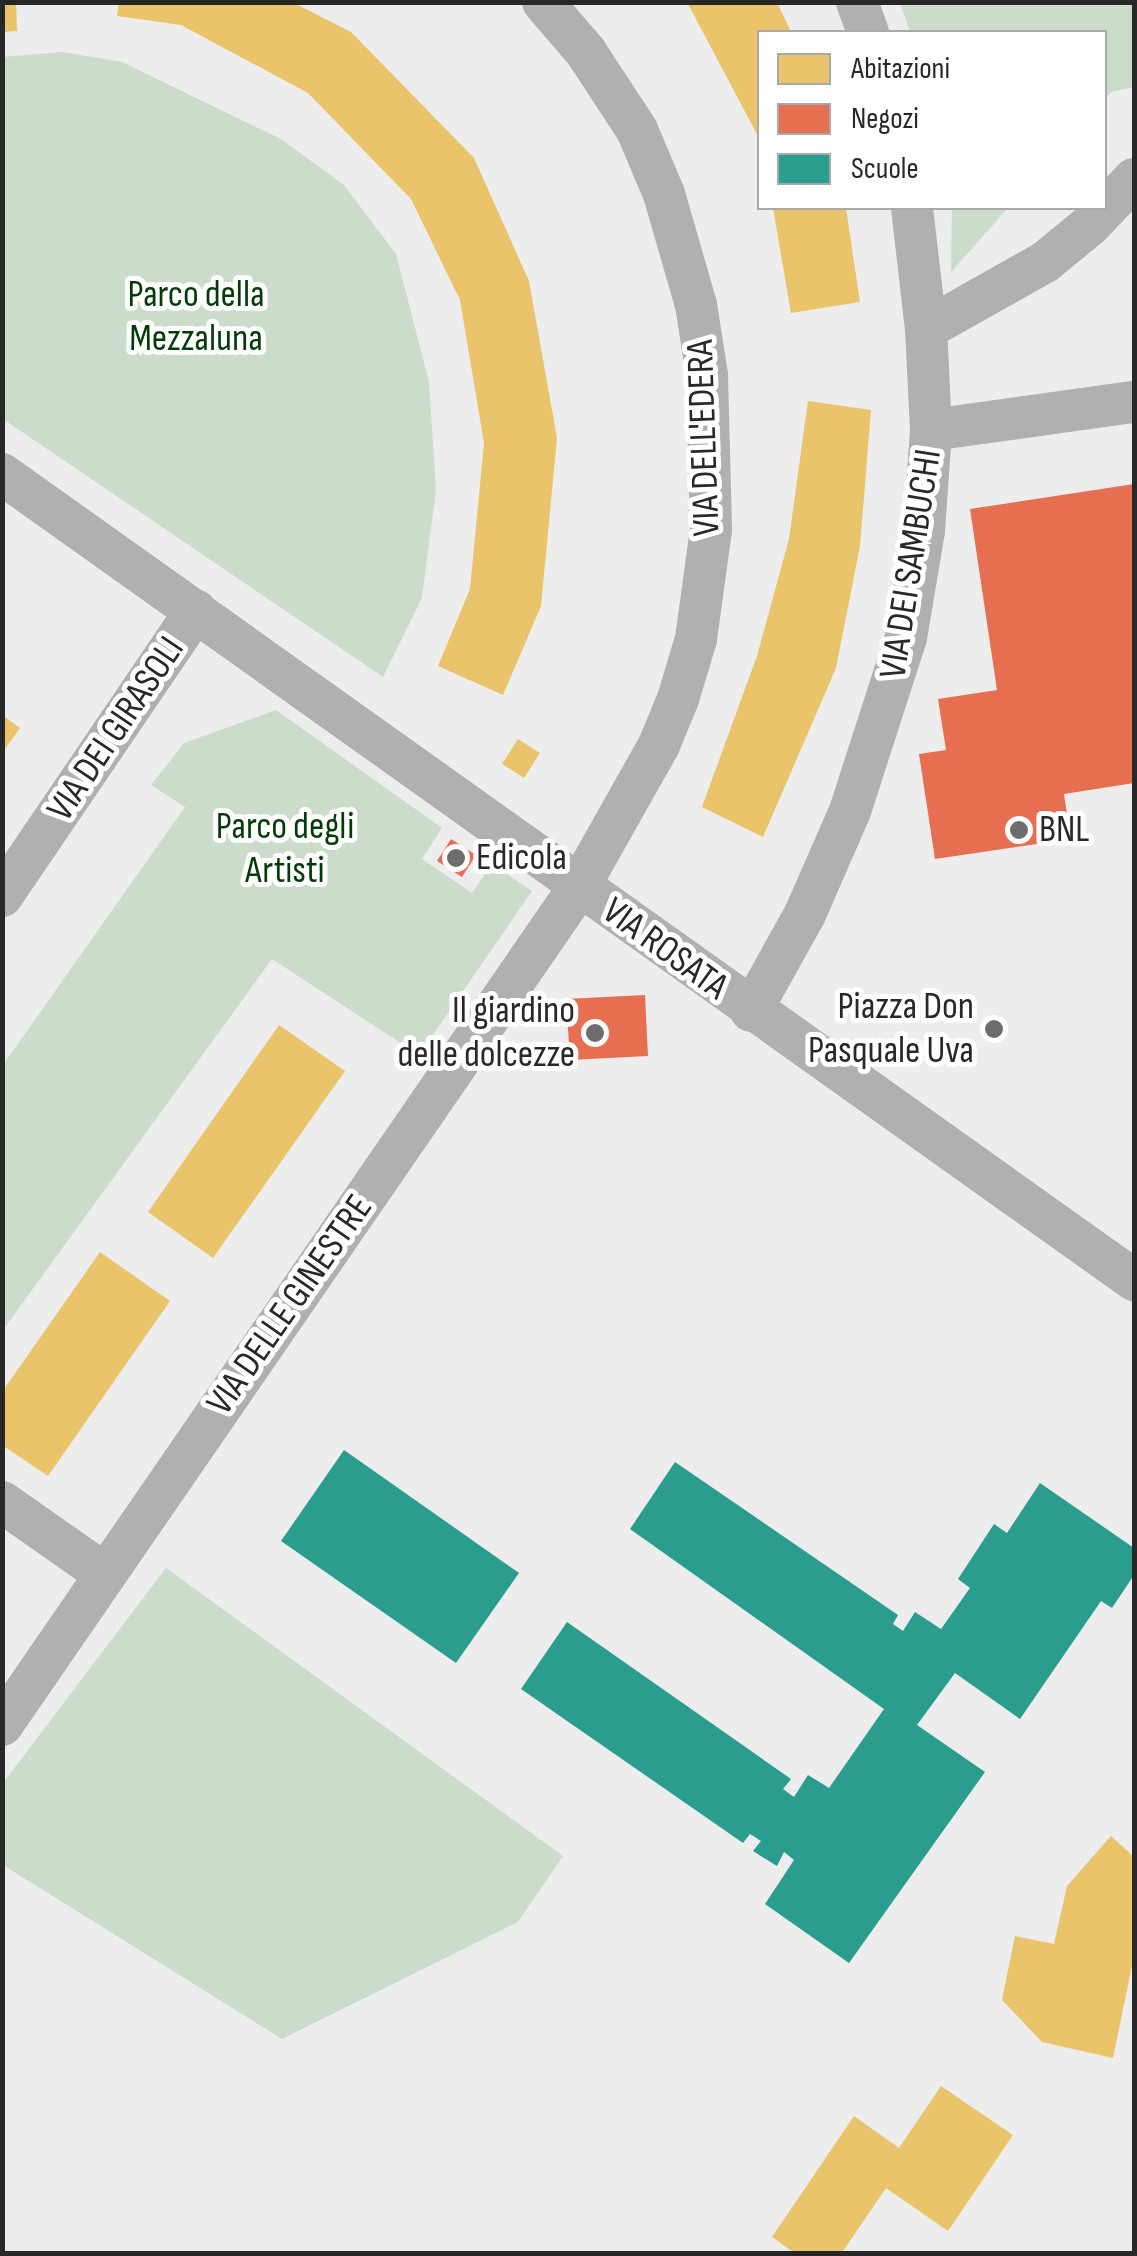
<!DOCTYPE html>
<style>
body{margin:0}
#map{position:relative;width:1137px;height:2256px;overflow:hidden;background:#ecedec;font-family:"Sofia Sans Condensed",sans-serif}
div>[style]{position:absolute}
.green>*{inset:0;background:#cbdcca}
.homes>*{inset:0;background:#e9c46a}
.shops>*{inset:0;background:#e76f51}
.schools>*{inset:0;background:#2a9d8f}
.minor>*{height:42px;margin:-21px;padding:0 21px;transform-origin:21px;border-radius:21px;background:#b0b0b0}
.dots>*{width:28px;height:28px;translate:-50% -50%;box-sizing:border-box;border:5px solid #fff;border-radius:50%}
span{translate:-50% -50%;white-space:nowrap;text-align:center;line-height:1.15;-webkit-text-stroke:10px #fff;paint-order:stroke}
.park-label{font-size:38px;color:#043a08}
.street-label{font-size:38px;color:#272827}
.poi-label{font-size:38px;color:#272827}
.left{translate:0 -50%;text-align:left}
.right{translate:-100% -50%;text-align:right}
.frame{position:absolute;inset:0;border:5px solid #272827;pointer-events:none}
.legend{position:absolute;left:757px;top:30px;width:350px;height:180px;box-sizing:border-box;background:#fff;border:2px solid #a9a9a9;margin:0;padding:12px 18px;list-style:none;font-size:30px;color:#272827}
.legend li{display:flex;align-items:center;gap:20px;height:50px}
.legend b{width:50px;border:2px solid #a9a9a9}
</style>
<div id="map">
<div class="green">
<div style="clip-path:polygon(900px 3px,1134px 3px,1134px 87px,1111px 92px,1105px 99px,1104px 32px,910px 32px)"></div>
<div style="clip-path:polygon(62px 52px,122px 62px,281px 139px,344px 185px,396px 254px,429px 382px,436px 490px,422px 598px,383px 677px,3px 419px,3px 57px)"></div>
<div style="clip-path:polygon(952px 208px,1008px 208px,951px 272px)"></div>
<div style="clip-path:polygon(276px 710px,442px 828px,422px 859px,472px 893px,492px 864px,532px 891px,419px 1055px,272px 959px,3px 1330px,3px 1065px,185px 807px,151px 785px,184px 743px)"></div>
<div style="clip-path:polygon(166px 1568px,563px 1856px,518px 1922px,282px 2039px,3px 1865px,3px 1783px)"></div>
</div>
<div class="homes">
<div style="clip-path:polygon(2px 2px,16px 2px,17px 31px,2px 32px)"></div>
<div style="clip-path:polygon(119px 2px,292px 2px,351px 32px,474px 158px,529px 281px,557px 438px,541px 606px,503px 695px,438px 666px,470px 589px,484px 443px,460px 300px,411px 199px,308px 93px,181px 25px,117px 16px)"></div>
<div style="clip-path:polygon(687px 2px,777px 2px,791px 32px,760px 32px,760px 140px)"></div>
<div style="clip-path:polygon(773px 208px,846px 208px,860px 302px,791px 313px)"></div>
<div style="clip-path:polygon(808px 401px,871px 410px,860px 546px,836px 668px,763px 837px,702px 807px,757px 656px,789px 539px)"></div>
<div style="clip-path:polygon(2px 715px,20px 728px,2px 753px)"></div>
<div style="clip-path:polygon(518px 739px,540px 753px,524px 778px,502px 764px)"></div>
<div style="clip-path:polygon(279px 1025px,345px 1071px,213px 1258px,148px 1212px)"></div>
<div style="clip-path:polygon(100px 1252px,170px 1301px,48px 1476px,2px 1445px,2px 1392px)"></div>
<div style="clip-path:polygon(1111px 1836px,1134px 1857px,1134px 1956px,1113px 2058px,1042px 2042px,1002px 2000px,1015px 1936px,1054px 1944px,1067px 1886px)"></div>
<div style="clip-path:polygon(941px 2086px,1013px 2135px,948px 2231px,886px 2188px,841px 2254px,796px 2254px,772px 2237px,854px 2116px,899px 2148px)"></div>
</div>
<div class="shops">
<div style="clip-path:polygon(1134px 484px,1134px 783px,1064px 794px,1067px 814px,1046px 817px,1050px 842px,935px 859px,919px 754px,946px 750px,938px 699px,997px 690px,970px 509px)"></div>
<div style="clip-path:polygon(451px 839px,476px 855px,462px 877px,437px 861px)"></div>
<div style="clip-path:polygon(645px 995px,648px 1056px,570px 1060px,566px 999px)"></div>
</div>
<div class="schools">
<div style="clip-path:polygon(344px 1450px,519px 1573px,456px 1663px,281px 1541px)"></div>
<div style="clip-path:polygon(675px 1462px,898px 1615px,893px 1624px,903px 1631px,915px 1612px,941px 1629px,970px 1588px,958px 1579px,994px 1524px,1007px 1533px,1040px 1483px,1134px 1548px,1134px 1575px,1112px 1608px,1101px 1601px,1020px 1719px,955px 1673px,917px 1725px,985px 1772px,849px 1963px,765px 1904px,794px 1860px,784px 1852px,777px 1866px,753px 1851px,761px 1841px,750px 1834px,743px 1843px,521px 1689px,567px 1622px,791px 1779px,783px 1789px,794px 1797px,808px 1775px,829px 1788px,884px 1709px,630px 1529px)"></div>
</div>
<div class="minor">
<div style="left:857px;top:2px;width:32px;rotate:70deg"></div>
<div style="left:926px;top:329px;width:137px;rotate:-29.4deg"></div>
<div style="left:1045px;top:262px;width:58px;rotate:-39.4deg"></div>
<div style="left:1090px;top:225px;width:64px;rotate:-46.3deg"></div>
<div style="left:931px;top:430px;width:205px;rotate:-7.9deg"></div>
<div style="left:2px;top:474px;width:1390px;rotate:35.45deg"></div>
<div style="left:2px;top:896px;width:345px;rotate:-55.8deg"></div>
<div style="left:751px;top:1011px;width:111px;rotate:-60.9deg"></div>
<div style="left:805px;top:914px;width:112px;rotate:-66.4deg"></div>
<div style="left:850px;top:811px;width:182px;rotate:-72.1deg"></div>
<div style="left:906px;top:638px;width:109px;rotate:-80.5deg"></div>
<div style="left:924px;top:531px;width:101px;rotate:-86deg"></div>
<div style="left:931px;top:430px;width:101px;rotate:-92.8deg"></div>
<div style="left:926px;top:329px;width:122px;rotate:-96.6deg"></div>
<div style="left:2px;top:1502px;width:126px;rotate:35deg"></div>
<div style="left:2px;top:1725px;width:1017px;rotate:-55.45deg"></div>
<div style="left:579px;top:887px;width:163px;rotate:-60.6deg"></div>
<div style="left:659px;top:745px;width:50px;rotate:-67.6deg"></div>
<div style="left:678px;top:699px;width:63px;rotate:-73.3deg"></div>
<div style="left:696px;top:639px;width:111px;rotate:-82.2deg"></div>
<div style="left:711px;top:529px;width:154px;rotate:-91.5deg"></div>
<div style="left:707px;top:375px;width:71px;rotate:-98.9deg"></div>
<div style="left:696px;top:305px;width:116px;rotate:-106.1deg"></div>
<div style="left:664px;top:194px;width:69px;rotate:-112.9deg"></div>
<div style="left:637px;top:130px;width:93px;rotate:-123.2deg"></div>
<div style="left:586px;top:52px;width:66px;rotate:-130.7deg"></div>
</div>
<div class="dots">
<div style="left:1019px;top:830px;background:#6c6d6c"></div>
<div style="left:456px;top:858px;background:#6c6d6c"></div>
<div style="left:994px;top:1029px;background:#6c6d6c"></div>
<div style="left:595px;top:1033px;background:#6c6d6c"></div>
</div>
<div class="park-label">
<span style="left:196px;top:317px">Parco della<br>Mezzaluna</span>
<span style="left:285px;top:849px">Parco degli<br>Artisti</span>
</div>
<div class="street-label">
<span style="left:704px;top:438px;rotate:-92deg">VIA DELL'EDERA</span>
<span style="left:911px;top:564px;rotate:-81deg">VIA DEI SAMBUCHI</span>
<span style="left:116px;top:729px;rotate:-56deg">VIA DEI GIRASOLI</span>
<span style="left:665px;top:949px;rotate:36deg">VIA ROSATA</span>
<span style="left:290px;top:1305px;rotate:-55deg">VIA DELLE GINESTRE</span>
</div>
<div class="poi-label">
<span class="left" style="left:1039px;top:830px">BNL</span>
<span class="left" style="left:476px;top:858px">Edicola</span>
<span class="right" style="left:974px;top:1029px">Piazza Don<br>Pasquale Uva</span>
<span class="right" style="left:575px;top:1033px">Il giardino<br>delle dolcezze</span>
</div>
<div class="frame"></div>
<ul class="legend">
<li><b style="height:28px;background:#e9c46a"></b>Abitazioni</li>
<li><b style="height:28px;background:#e76f51"></b>Negozi</li>
<li><b style="height:28px;background:#2a9d8f"></b>Scuole</li>
</ul>
</div>
